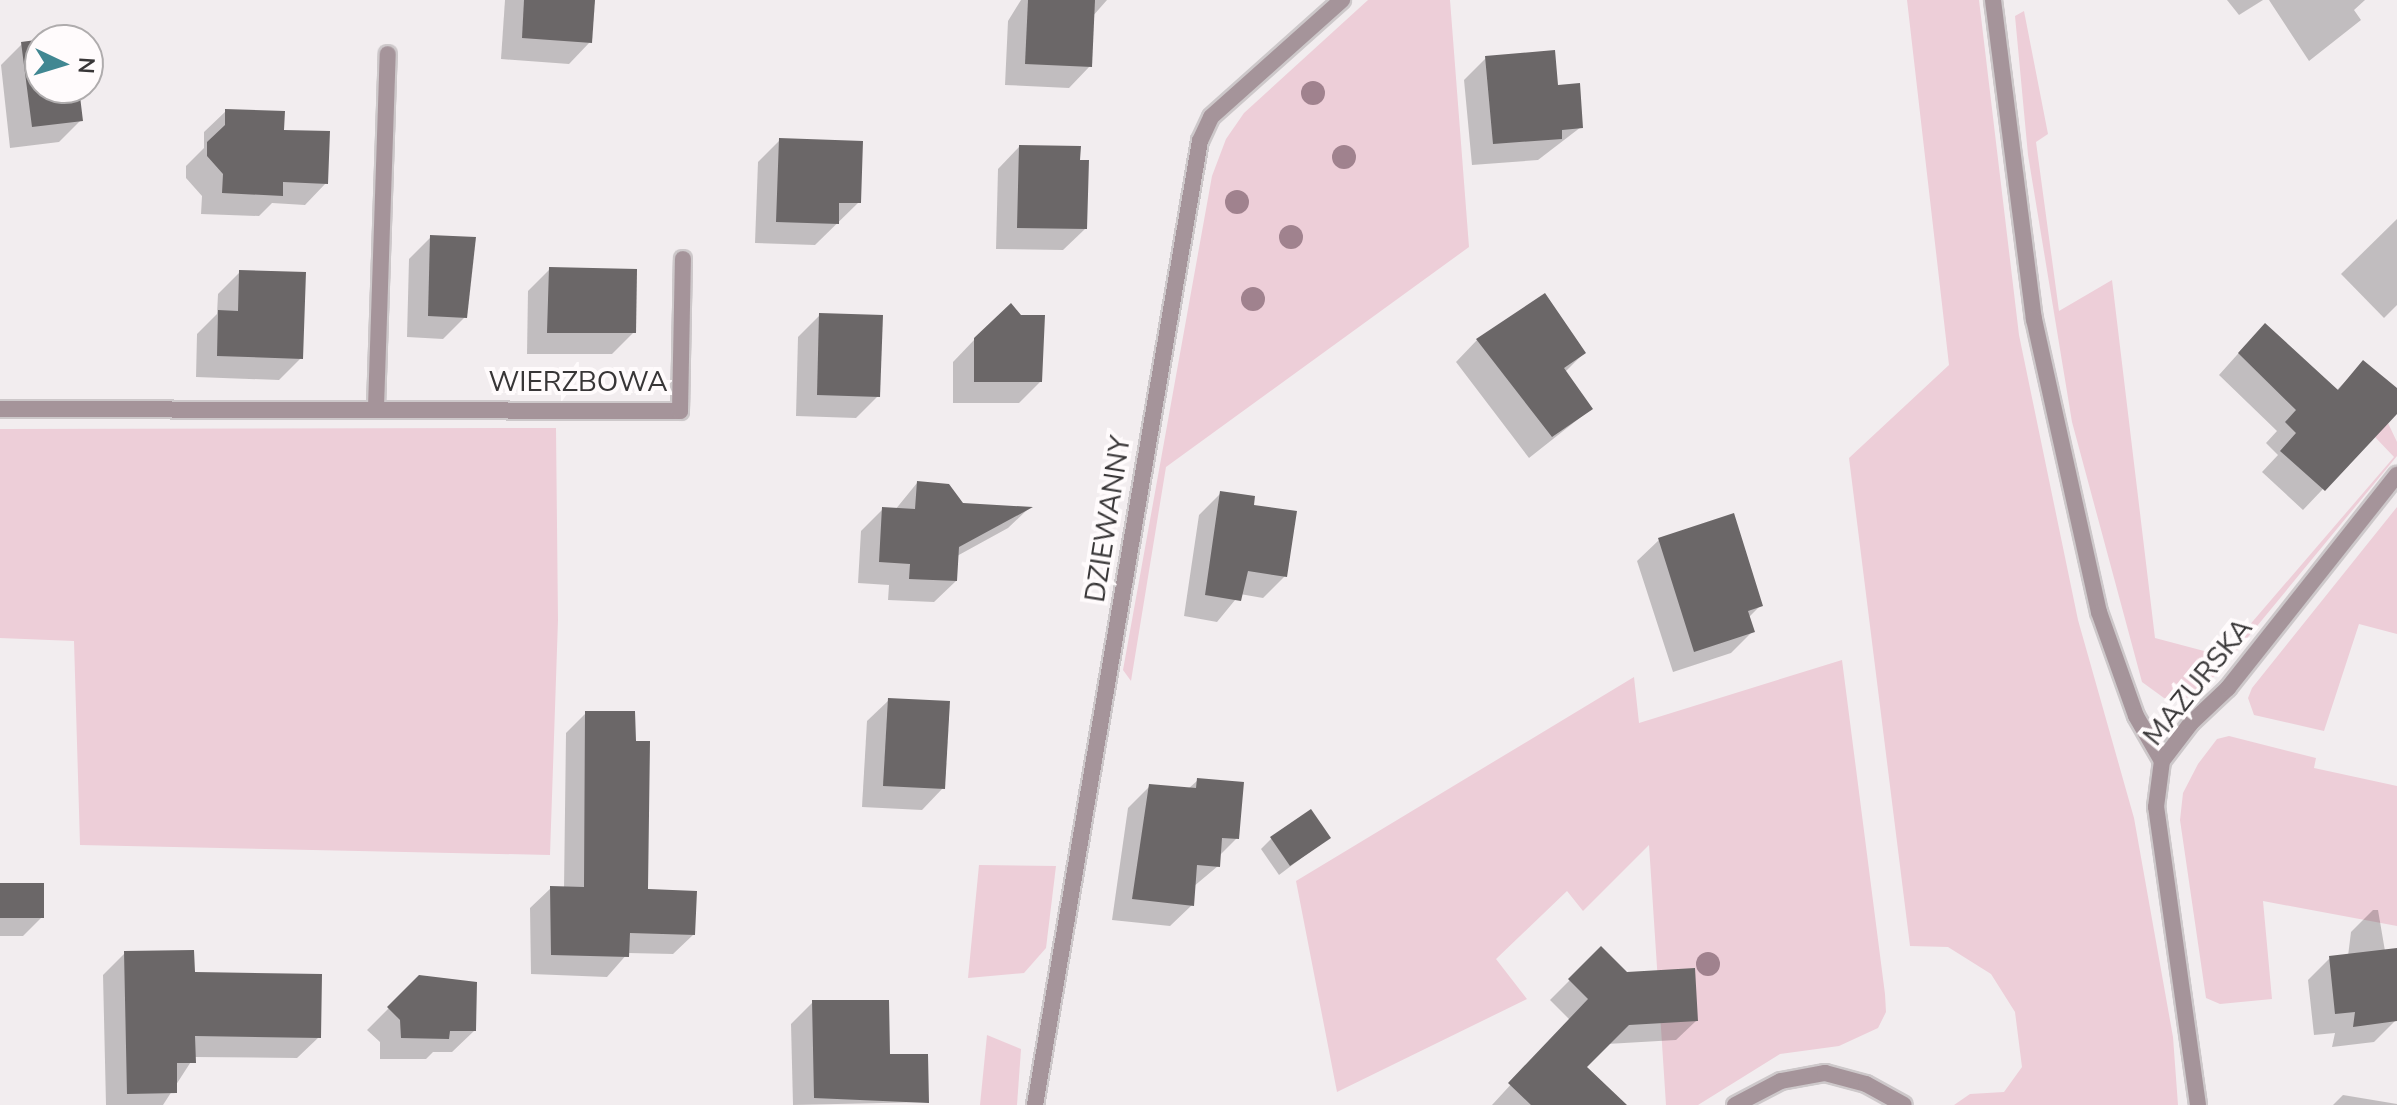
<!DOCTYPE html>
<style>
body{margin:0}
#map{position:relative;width:2397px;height:1105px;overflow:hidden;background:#f2edef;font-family:"Nunito Sans",sans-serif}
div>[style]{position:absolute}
.green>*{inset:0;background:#edced8}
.shadow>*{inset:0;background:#0003}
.building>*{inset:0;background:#6b6768}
.roads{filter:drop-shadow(2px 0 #cdc8ca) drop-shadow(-2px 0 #cdc8ca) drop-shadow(0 2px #cdc8ca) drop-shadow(0 -2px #cdc8ca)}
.street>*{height:16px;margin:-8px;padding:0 8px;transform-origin:8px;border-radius:8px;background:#a5949a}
.trees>*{width:24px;height:24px;margin:-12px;border-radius:50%;background:#a0828e}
span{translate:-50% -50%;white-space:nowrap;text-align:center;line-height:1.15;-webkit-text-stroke:8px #fffbfc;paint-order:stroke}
.street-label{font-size:28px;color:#383637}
.north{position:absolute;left:24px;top:24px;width:80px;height:80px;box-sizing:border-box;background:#fffbfc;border:2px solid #afacad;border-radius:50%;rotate:94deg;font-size:22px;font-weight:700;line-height:32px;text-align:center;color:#383637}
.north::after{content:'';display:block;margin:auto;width:28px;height:36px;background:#418792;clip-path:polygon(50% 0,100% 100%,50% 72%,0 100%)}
</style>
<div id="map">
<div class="green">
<div style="clip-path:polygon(1368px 0,1450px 0,1469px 247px,1166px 467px,1131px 681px,1123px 670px,1212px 176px,1226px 139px,1244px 113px)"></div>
<div style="clip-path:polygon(1907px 0,1979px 0,2019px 335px,2078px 620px,2134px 818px,2173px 1037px,2178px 1105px,1954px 1105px,1970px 1094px,2004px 1092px,2022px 1067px,2015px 1012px,1991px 974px,1948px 947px,1910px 946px,1849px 458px,1949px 365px)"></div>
<div style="clip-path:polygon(2024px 11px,2048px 134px,2036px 142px,2059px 311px,2112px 280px,2155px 638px,2223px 656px,2394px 457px,2375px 437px,2388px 423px,2397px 442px,2397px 456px,2220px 671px,2194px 695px,2179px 701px,2164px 698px,2142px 682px,2072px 422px,2028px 155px,2015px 16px)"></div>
<div style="clip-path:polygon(556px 428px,558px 620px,550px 855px,80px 845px,74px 641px,0 638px,0 429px)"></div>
<div style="clip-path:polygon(2397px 507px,2397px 634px,2359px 624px,2324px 731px,2254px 715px,2248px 698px,2252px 688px)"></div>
<div style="clip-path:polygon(1842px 660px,1885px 994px,1886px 1012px,1878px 1028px,1839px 1046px,1780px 1054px,1698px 1105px,1666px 1105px,1649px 845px,1583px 911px,1567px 891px,1496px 959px,1527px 999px,1337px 1092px,1296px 881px,1634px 677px,1639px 723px)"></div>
<div style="clip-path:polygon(2229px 736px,2316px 758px,2314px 768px,2397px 786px,2397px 926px,2263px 901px,2272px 999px,2220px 1004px,2206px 998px,2180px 820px,2183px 793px,2198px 764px,2217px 739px)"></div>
<div style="clip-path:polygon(979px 865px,1056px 866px,1046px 948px,1024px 973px,968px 978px)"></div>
<div style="clip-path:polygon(987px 1035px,1021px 1049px,1017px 1105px,980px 1105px)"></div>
</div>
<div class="shadow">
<div style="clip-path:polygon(505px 0,593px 0,590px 42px,569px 64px,501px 59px)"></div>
<div style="clip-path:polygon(1021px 0,1107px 0,1092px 17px,1090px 66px,1069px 88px,1005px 85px,1008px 21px)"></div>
<div style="clip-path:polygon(2227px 0,2263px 0,2239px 15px)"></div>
<div style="clip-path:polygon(2269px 0,2365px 0,2354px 10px,2361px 20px,2309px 61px)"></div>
<div style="clip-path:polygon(40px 41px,40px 88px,77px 88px,81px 120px,59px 142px,10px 148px,1px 65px,22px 44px)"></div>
<div style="clip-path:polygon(1486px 58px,1556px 87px,1581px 127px,1538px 160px,1472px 165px,1464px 80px)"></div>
<div style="clip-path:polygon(226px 111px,282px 131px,326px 183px,305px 205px,272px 203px,259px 216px,201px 214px,202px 196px,186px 178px,186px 166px,204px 148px,204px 132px)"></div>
<div style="clip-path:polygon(780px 140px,859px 202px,815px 245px,755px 243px,758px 162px)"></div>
<div style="clip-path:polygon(1019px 147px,1085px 229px,1063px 250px,996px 249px,998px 169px)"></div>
<div style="clip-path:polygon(2397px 219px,2397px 305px,2384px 318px,2341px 274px)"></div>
<div style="clip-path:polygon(431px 237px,465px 317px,443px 339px,407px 337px,409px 259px)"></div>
<div style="clip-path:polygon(550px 269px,634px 332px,612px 354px,527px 354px,528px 291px)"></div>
<div style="clip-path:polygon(240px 272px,301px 358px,279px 380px,196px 377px,197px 334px,217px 314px,218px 294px)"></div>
<div style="clip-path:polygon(820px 315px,878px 396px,856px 418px,796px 416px,798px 337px)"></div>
<div style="clip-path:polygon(975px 339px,1041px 381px,1019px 403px,953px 403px,953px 362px)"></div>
<div style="clip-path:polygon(1477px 340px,1584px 353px,1565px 372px,1591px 409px,1529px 458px,1456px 362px)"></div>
<div style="clip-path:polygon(2245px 346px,2336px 391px,2363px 363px,2397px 391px,2397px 411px,2303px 510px,2262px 472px,2278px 455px,2266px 443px,2277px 431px,2219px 375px)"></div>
<div style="clip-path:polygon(917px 483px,962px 505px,1028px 509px,1008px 528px,957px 556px,956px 581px,934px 602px,888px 600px,889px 585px,858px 583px,861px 531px,883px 509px,895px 510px)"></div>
<div style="clip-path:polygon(1221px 493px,1252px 506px,1285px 576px,1263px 598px,1240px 594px,1217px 622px,1184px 616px,1199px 515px)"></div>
<div style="clip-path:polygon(1659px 540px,1760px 606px,1749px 617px,1753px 631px,1731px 653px,1673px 672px,1637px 561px)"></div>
<div style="clip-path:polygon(889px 700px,943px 788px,922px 810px,862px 807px,867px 721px)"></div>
<div style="clip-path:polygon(586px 713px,646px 891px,694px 934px,673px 954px,628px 953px,607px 977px,531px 974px,530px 908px,551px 888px,564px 888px,566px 733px)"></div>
<div style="clip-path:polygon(1198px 780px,1237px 838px,1219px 856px,1218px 866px,1193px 887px,1192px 905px,1170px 926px,1112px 920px,1128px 808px,1150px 786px,1188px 789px)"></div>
<div style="clip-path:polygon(1272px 838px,1328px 838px,1279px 875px,1261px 849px)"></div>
<div style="clip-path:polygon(0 885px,42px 917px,23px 936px,0 936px)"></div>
<div style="clip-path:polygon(2373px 910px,2378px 910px,2385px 951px,2397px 970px,2395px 1021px,2374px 1042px,2332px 1047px,2335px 1033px,2314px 1035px,2308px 980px,2330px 958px,2348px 956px,2351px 932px)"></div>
<div style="clip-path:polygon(1601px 949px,1627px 974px,1696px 1021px,1676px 1040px,1607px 1044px,1585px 1067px,1578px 1105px,1492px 1105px,1570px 1020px,1550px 1000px)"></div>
<div style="clip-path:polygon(125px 953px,193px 974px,319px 1037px,297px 1058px,194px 1057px,163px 1105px,106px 1105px,103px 975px)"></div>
<div style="clip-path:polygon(420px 977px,474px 1031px,452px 1052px,433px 1052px,426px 1059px,380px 1059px,380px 1042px,367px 1030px)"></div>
<div style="clip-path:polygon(813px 1002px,888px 1056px,927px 1102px,793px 1105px,791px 1024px)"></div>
<div style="clip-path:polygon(2343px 1095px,2397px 1104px,2397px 1105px,2333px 1105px)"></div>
</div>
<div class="building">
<div style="clip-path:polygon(524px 0,595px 0,592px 43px,522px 38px)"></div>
<div style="clip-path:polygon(1028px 0,1095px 0,1092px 67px,1025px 64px)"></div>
<div style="clip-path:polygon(73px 35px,73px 40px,40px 40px,40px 88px,79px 88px,83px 121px,32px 127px,21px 42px)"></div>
<div style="clip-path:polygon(1555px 50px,1558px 85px,1580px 83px,1583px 128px,1562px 130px,1562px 139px,1493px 144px,1485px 56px)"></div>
<div style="clip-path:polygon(225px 109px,285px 111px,284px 130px,330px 131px,328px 184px,283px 182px,283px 196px,222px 193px,223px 174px,207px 156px,207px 142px,225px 125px)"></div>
<div style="clip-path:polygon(779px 138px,863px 141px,861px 203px,839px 203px,839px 224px,776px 222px)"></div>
<div style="clip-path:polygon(1019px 145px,1081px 146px,1080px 160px,1089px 160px,1087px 229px,1017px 228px)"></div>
<div style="clip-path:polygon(430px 235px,476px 237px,467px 318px,428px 316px)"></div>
<div style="clip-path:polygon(549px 267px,637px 269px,636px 333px,547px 333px)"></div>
<div style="clip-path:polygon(239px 270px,306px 272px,303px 359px,217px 356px,218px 310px,238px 311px)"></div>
<div style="clip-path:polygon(1545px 293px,1586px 353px,1564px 368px,1593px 409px,1552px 437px,1476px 339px)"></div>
<div style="clip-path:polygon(1011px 303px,1021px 315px,1045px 315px,1042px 382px,974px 382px,974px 338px)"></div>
<div style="clip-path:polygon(819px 313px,883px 315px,880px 397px,817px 395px)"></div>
<div style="clip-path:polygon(2265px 323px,2338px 390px,2363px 360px,2397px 388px,2397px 414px,2325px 491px,2280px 451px,2296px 433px,2285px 422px,2296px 410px,2238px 353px)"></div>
<div style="clip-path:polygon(917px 481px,949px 484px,963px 503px,1033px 507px,959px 547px,957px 581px,909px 579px,910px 564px,879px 562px,882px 507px,915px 509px)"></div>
<div style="clip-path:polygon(1220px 491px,1255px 496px,1254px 505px,1297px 511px,1287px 577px,1248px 571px,1241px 601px,1205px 595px)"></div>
<div style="clip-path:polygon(1734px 513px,1763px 606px,1748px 611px,1755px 632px,1694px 652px,1658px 538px)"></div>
<div style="clip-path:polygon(888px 698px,950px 701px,945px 789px,883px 786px)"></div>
<div style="clip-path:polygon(585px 711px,635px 711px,636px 741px,650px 741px,648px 889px,697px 891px,695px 935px,630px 933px,629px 957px,551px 955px,550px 886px,584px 887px)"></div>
<div style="clip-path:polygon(1197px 778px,1244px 782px,1239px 839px,1222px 838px,1220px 867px,1197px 865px,1194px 906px,1132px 899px,1149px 784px,1196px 788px)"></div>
<div style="clip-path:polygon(1311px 809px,1331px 838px,1290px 866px,1270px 837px)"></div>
<div style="clip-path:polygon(0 883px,44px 883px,44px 918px,0 918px)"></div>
<div style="clip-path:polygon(1601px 946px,1627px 972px,1695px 968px,1698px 1021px,1629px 1025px,1587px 1067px,1627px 1105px,1531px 1105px,1508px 1083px,1588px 999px,1568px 979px)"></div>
<div style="clip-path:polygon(2397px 948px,2397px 1021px,2353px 1027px,2355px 1012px,2335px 1014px,2329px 956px)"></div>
<div style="clip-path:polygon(194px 950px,195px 972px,322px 974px,321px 1038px,195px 1036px,196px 1063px,177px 1063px,177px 1093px,127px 1094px,124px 951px)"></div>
<div style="clip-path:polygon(419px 975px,477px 982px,476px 1031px,450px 1031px,449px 1039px,401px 1038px,400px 1020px,387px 1007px)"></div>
<div style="clip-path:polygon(812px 1000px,889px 1000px,890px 1054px,928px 1054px,929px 1103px,814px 1098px)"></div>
</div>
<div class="roads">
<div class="street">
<div style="left:1993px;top:0;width:322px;rotate:82.7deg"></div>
<div style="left:2034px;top:319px;width:300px;rotate:77.5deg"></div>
<div style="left:2099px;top:612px;width:110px;rotate:70.4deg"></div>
<div style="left:2136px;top:716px;width:52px;rotate:60deg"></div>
<div style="left:376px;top:407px;width:353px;rotate:-88.1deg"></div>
<div style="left:0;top:409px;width:680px;rotate:0.17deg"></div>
<div style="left:680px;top:411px;width:152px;rotate:-88.9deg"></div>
<div style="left:1035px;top:1105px;width:978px;rotate:-80.29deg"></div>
<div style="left:1200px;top:141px;width:26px;rotate:-65deg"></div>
<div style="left:1211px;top:117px;width:176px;rotate:-41.8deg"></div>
<div style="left:1735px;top:1105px;width:52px;rotate:-27.6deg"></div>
<div style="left:1781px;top:1081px;width:45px;rotate:-10.3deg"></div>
<div style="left:1825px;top:1073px;width:42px;rotate:15deg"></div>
<div style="left:1866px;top:1084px;width:43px;rotate:28.9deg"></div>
<div style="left:2198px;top:1105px;width:301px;rotate:-98deg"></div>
<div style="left:2156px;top:807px;width:46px;rotate:-82.6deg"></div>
<div style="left:2162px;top:761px;width:48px;rotate:-52.7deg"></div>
<div style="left:2191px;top:723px;width:51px;rotate:-43.4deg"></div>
<div style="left:2228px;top:688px;width:272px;rotate:-51.6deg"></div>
</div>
</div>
<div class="trees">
<div style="left:1313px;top:93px"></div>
<div style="left:1344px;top:157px"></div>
<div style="left:1237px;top:202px"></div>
<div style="left:1291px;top:237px"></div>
<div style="left:1253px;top:299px"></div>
<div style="left:1708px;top:964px"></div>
</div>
<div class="street-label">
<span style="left:578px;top:382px">WIERZBOWA</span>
<span style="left:1108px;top:519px;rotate:-81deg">DZIEWANNY</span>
<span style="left:2198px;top:682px;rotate:-51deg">MAZURSKA</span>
</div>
<div class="north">N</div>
</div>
